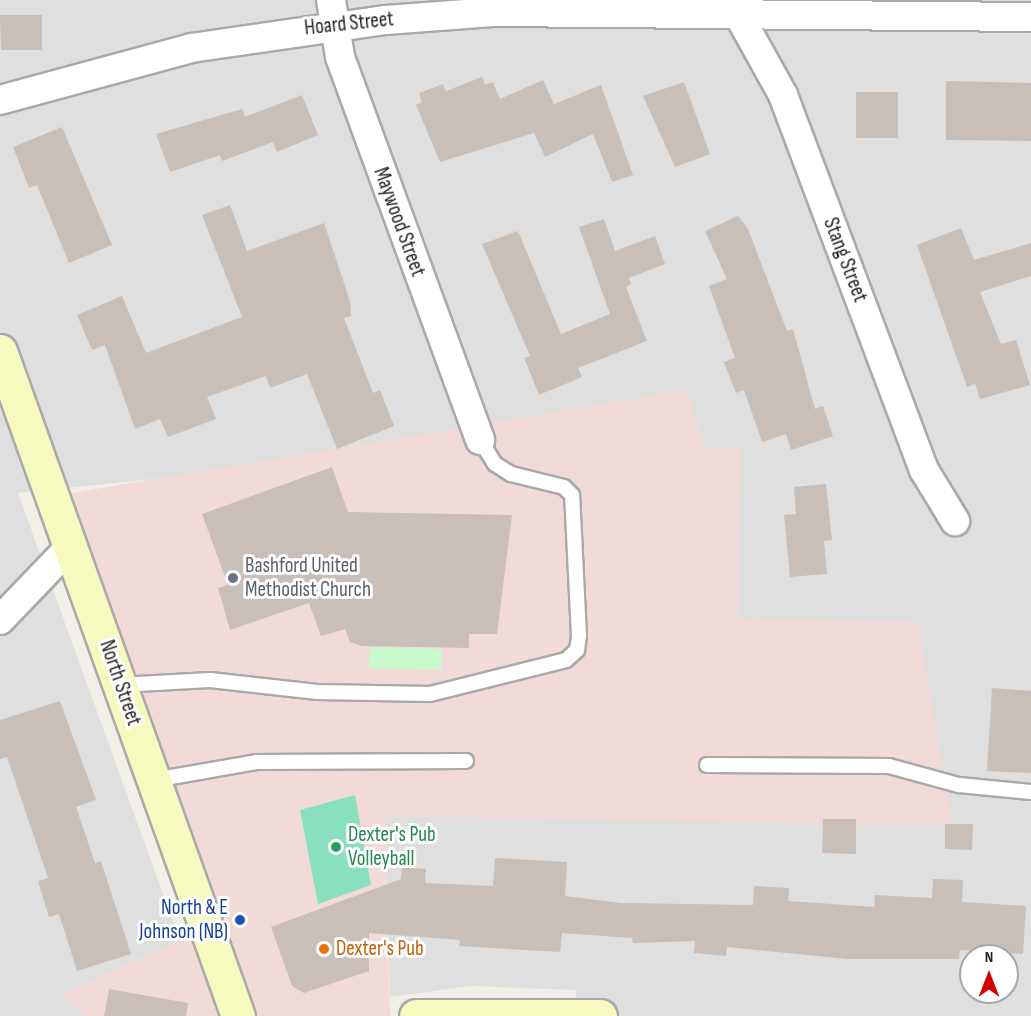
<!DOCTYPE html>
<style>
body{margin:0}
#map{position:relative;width:1031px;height:1016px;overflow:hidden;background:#f2efe9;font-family:"Sofia Sans Condensed",sans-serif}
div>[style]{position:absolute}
.residential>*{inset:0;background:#e0dfdf}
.commercial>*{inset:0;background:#f2dad9}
.park>*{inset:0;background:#c8facc}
.pitch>*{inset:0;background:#88e0be}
.building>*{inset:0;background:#c7bfb8}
.roads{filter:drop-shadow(2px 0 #a9a9a9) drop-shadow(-2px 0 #a9a9a9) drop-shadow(0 2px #a9a9a9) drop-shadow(0 -2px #a9a9a9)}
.lane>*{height:14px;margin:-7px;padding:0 7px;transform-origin:7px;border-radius:7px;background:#fff}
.street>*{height:28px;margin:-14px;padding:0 14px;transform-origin:14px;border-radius:14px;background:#fff}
.secondary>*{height:33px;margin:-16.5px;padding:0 16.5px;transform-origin:16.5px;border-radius:16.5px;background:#f7fabf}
.dots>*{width:16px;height:16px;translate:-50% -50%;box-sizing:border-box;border:3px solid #fff;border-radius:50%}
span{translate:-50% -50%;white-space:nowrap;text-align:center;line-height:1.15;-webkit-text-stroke:6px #fff;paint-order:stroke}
.street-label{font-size:21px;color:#222}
.worship-label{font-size:21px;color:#5b616d}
.left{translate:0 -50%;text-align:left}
.leisure-label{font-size:21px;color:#27864d}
.transit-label{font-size:21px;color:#164399}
.right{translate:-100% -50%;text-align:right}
.food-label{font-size:21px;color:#c56008}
.north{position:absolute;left:959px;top:944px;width:60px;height:60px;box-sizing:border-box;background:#fff;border:2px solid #a7a7a7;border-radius:50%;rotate:0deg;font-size:16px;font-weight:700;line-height:24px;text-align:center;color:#222}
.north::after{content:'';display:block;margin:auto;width:21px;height:27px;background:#d40000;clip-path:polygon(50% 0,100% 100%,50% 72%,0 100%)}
</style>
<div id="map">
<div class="residential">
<div style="clip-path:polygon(evenodd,0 0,1031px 0,1031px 1016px,575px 1016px,576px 990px,470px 986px,390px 997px,385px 816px,622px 819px,918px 622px,738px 619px,740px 449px,705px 448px,697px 423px,18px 493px,180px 941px,61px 994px,87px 1016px,0 1016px,0 0,971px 956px,1007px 956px,1007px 992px,971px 992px,971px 956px)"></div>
</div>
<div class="commercial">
<div style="clip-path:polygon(686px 390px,705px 448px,740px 449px,738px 619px,918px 622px,952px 825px,385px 816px,390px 1016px,87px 1016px,61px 994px,207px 929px,54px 496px)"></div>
</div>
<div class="park">
<div style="clip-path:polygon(370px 647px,442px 649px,441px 670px,369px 668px)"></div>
</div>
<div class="pitch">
<div style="clip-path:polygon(355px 795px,371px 885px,318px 904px,300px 810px)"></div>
</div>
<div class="building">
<div style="clip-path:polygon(0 15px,42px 15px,42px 50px,1px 50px)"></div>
<div style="clip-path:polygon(482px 77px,485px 85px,493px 82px,500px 99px,543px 80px,554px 104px,601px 85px,633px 175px,612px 182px,593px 134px,545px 157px,534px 133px,440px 162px,416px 105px,422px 102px,419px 93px,443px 84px,446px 91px)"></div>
<div style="clip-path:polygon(946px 81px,1031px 83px,1031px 141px,946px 140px)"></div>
<div style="clip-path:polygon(684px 82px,710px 154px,675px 167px,643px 96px)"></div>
<div style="clip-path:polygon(856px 92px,898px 92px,898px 138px,856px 138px)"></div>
<div style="clip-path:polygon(302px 95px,318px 135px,277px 152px,273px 142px,222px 161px,220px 155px,170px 172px,156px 134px,242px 109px,245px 117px)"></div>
<div style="clip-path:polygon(62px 127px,112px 245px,69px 263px,37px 185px,29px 188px,13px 147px)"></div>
<div style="clip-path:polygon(230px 205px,247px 251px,324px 223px,350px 301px,351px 316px,344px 318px,373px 393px,380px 390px,394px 426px,337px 449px,307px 374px,270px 388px,266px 376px,207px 397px,216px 419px,168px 437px,160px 419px,135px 429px,105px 345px,92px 350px,77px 315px,122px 296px,146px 353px,242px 317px,202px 215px)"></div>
<div style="clip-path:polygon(738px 216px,748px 229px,787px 331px,793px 329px,815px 409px,823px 406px,833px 436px,791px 450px,786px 434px,762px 442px,744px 390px,736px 393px,724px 362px,735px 358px,709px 286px,727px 279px,705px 231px)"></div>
<div style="clip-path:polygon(604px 219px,615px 251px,655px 236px,665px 264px,629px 278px,631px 284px,626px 287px,647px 341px,578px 368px,582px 377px,539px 395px,524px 358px,530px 356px,482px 244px,518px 231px,561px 334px,610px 314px,579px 227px)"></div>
<div style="clip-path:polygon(961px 228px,974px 260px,1031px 243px,1031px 276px,980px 292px,1001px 344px,1016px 340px,1030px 385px,980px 399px,975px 384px,967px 387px,917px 245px)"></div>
<div style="clip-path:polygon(332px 467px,348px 512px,512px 515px,497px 634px,469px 634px,469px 648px,361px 646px,350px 642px,345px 629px,321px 636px,309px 603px,230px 630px,218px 588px,228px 585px,202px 514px)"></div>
<div style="clip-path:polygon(826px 484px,832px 540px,824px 541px,827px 574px,790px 577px,784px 515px,796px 514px,794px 487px)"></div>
<div style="clip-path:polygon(992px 688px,1031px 691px,1031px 773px,987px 771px)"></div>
<div style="clip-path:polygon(60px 701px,96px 800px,76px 807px,95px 863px,101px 861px,131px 954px,77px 971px,59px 914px,49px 917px,38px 881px,48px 878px,7px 757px,0 759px,0 720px)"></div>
<div style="clip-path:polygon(823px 819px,856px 819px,856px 854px,822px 853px)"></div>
<div style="clip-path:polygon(945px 824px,973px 824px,972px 850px,945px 849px)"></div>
<div style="clip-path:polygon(495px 858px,567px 862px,565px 896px,621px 903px,753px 905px,754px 886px,789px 888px,788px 901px,874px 907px,875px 895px,932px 898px,933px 879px,963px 880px,962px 902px,1026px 906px,1023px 954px,960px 950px,959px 959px,847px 959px,727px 947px,726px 956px,694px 953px,695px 941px,633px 943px,632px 938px,562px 933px,560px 952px,459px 946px,460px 940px,369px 933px,369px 971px,304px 993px,292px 986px,271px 927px,401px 879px,402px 867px,426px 869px,425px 883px,493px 886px)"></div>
<div style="clip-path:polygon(109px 989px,188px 1003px,186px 1016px,104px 1016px)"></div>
</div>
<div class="roads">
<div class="lane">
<div style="left:120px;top:685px;width:90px;rotate:-3.2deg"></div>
<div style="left:210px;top:680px;width:108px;rotate:6.4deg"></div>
<div style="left:317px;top:692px;width:113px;rotate:1deg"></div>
<div style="left:430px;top:694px;width:140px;rotate:-14deg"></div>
<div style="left:566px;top:660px;width:15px;rotate:-42deg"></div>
<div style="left:577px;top:650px;width:14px;rotate:-82deg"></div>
<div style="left:579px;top:636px;width:141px;rotate:-92.8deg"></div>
<div style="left:572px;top:495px;width:11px;rotate:-135deg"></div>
<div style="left:564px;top:487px;width:55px;rotate:-166.2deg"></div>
<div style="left:511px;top:474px;width:19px;rotate:-148deg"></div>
<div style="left:495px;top:464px;width:28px;rotate:-122deg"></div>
<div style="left:707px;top:765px;width:182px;rotate:0.3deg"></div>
<div style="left:889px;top:766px;width:73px;rotate:15.2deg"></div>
<div style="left:959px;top:785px;width:72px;rotate:5.6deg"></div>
<div style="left:154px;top:780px;width:105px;rotate:-9.9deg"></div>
<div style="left:257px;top:762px;width:209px;rotate:-0.3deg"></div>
</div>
<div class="street">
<div style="left:331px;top:0;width:58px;rotate:81deg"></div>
<div style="left:340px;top:57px;width:408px;rotate:69.9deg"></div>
<div style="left:736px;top:0;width:14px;rotate:82deg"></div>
<div style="left:738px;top:14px;width:93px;rotate:60.9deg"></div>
<div style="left:783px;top:95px;width:401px;rotate:69.4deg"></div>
<div style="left:924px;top:470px;width:60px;rotate:58.7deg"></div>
<div style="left:0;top:100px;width:198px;rotate:-15.2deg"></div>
<div style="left:191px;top:48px;width:197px;rotate:-8.2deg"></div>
<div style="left:386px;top:20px;width:107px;rotate:-4.3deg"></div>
<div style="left:493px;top:12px;width:538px;rotate:0.53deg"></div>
<div style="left:0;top:620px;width:103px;rotate:-46.2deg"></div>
</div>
<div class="secondary">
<div style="left:0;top:351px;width:706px;rotate:70.31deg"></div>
<div style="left:416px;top:1016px;width:184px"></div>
</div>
</div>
<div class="dots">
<div style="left:233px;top:578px;background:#6b7280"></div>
<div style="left:336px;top:847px;background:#2e9e5b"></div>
<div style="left:240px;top:920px;background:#1a4fb4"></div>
<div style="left:324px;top:949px;background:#e8710a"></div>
</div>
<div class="street-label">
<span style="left:349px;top:24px;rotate:-6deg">Hoard Street</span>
<span style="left:399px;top:222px;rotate:70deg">Maywood Street</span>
<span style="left:845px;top:260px;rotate:69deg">Stang Street</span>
<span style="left:120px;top:683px;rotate:71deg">North Street</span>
</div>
<div class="worship-label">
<span class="left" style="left:245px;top:578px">Bashford United<br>Methodist Church</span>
</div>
<div class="leisure-label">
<span class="left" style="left:348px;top:847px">Dexter's Pub<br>Volleyball</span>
</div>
<div class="transit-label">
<span class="right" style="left:228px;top:920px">North &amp; E<br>Johnson (NB)</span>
</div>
<div class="food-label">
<span class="left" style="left:336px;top:949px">Dexter's Pub</span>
</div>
<div class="north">N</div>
</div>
